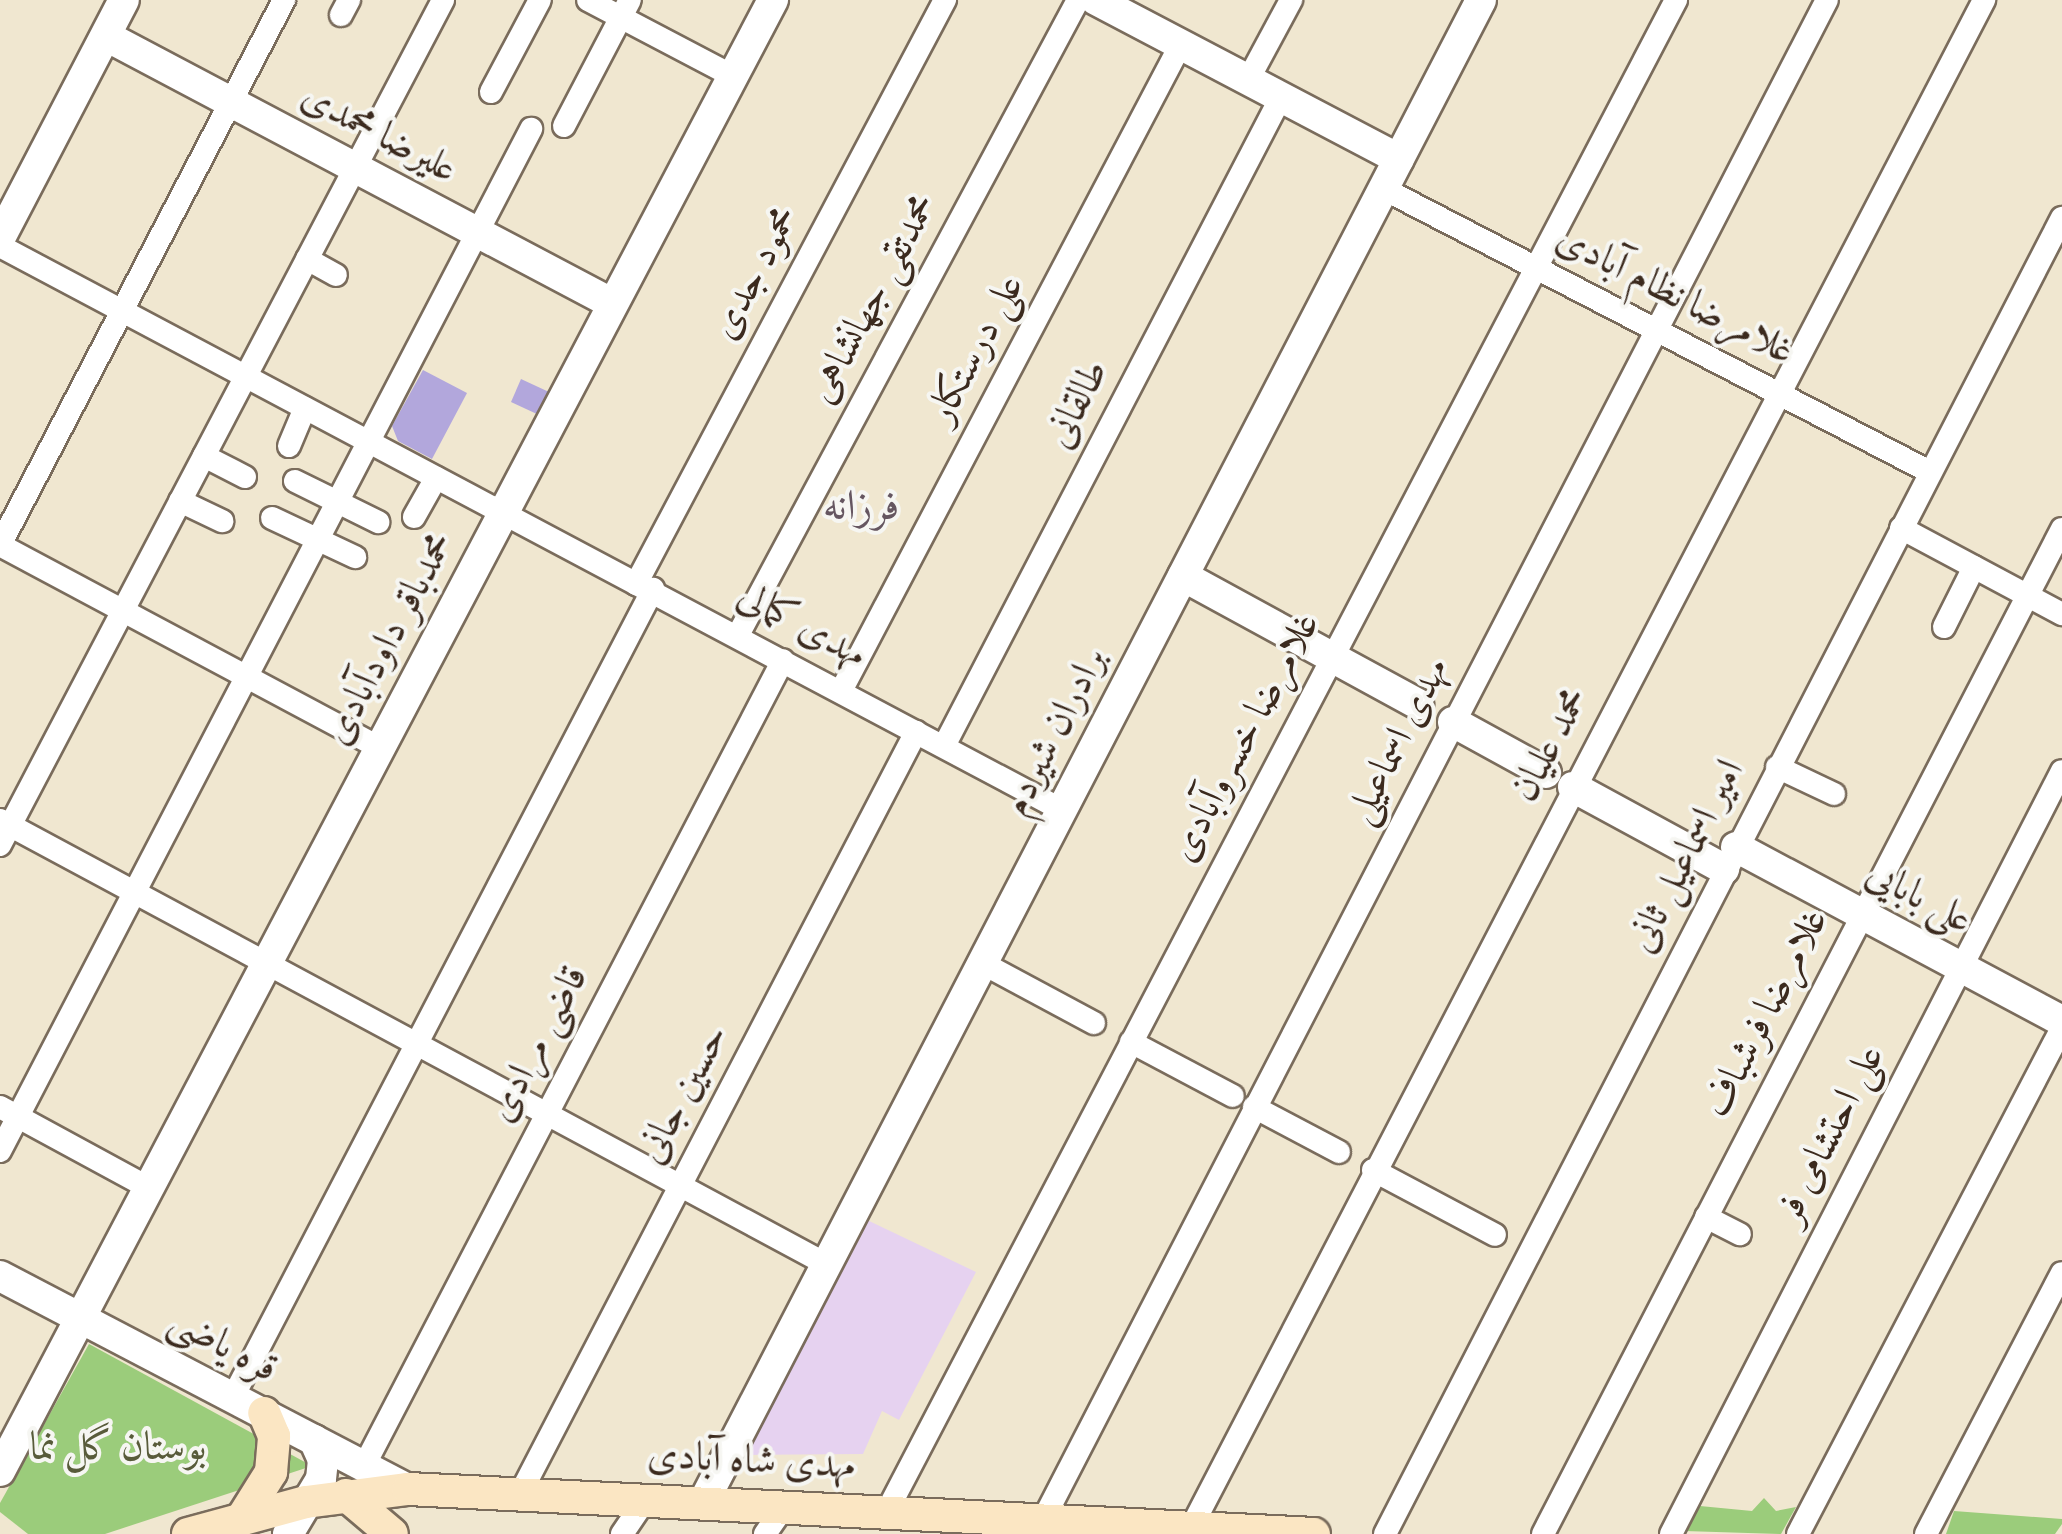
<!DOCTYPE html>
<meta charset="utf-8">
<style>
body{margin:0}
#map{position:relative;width:2062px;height:1534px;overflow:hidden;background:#f0e7d0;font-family:"Sorts Mill Goudy",Amiri,serif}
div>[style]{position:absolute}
.built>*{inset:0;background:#e6d2f0}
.green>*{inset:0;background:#9bcc7b}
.building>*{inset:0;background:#b2a7dc}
.roads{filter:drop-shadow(2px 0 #7a6c5c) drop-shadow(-2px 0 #7a6c5c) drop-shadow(0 2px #7a6c5c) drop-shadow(0 -2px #7a6c5c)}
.minor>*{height:22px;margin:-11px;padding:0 11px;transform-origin:11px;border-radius:11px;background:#fff}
.tertiary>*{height:30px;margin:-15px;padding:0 15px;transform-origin:15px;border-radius:15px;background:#fff}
.secondary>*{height:32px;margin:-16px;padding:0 16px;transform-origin:16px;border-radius:16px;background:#fbe6c3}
span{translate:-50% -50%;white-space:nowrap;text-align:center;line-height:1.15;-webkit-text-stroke:8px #f6f6f2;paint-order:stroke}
.street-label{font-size:40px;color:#3b2a1e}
.park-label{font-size:40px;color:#585b3a}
.neighbourhood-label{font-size:42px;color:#655660}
</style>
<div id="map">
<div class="built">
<div style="clip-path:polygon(865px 1219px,976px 1272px,899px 1420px,882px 1411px,863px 1454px,745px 1455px)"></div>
</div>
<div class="green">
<div style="clip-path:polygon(89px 1344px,312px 1466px,105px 1534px,28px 1534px,0 1512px,0 1503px)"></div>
<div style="clip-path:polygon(1764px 1498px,1776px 1511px,1796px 1507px,1781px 1534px,1684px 1531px,1700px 1506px,1752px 1511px)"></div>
<div style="clip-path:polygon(1954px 1511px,2062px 1519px,2062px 1524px,2055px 1534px,1946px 1534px)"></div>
</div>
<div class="building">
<div style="clip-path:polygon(423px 370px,467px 393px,432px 459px,398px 441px,392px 426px)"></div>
<div style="clip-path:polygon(521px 379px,549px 392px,539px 415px,511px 402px)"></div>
</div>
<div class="roads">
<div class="minor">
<div style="left:588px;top:0;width:164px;rotate:27.7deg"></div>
<div style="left:341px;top:15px;width:17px;rotate:-62deg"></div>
<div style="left:1248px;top:80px;width:91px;rotate:-61.7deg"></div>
<div style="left:491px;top:92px;width:104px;rotate:-62deg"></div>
<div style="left:564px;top:126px;width:142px;rotate:-62.4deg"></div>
<div style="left:1384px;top:189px;width:615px;rotate:27.4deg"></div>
<div style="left:0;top:246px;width:1202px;rotate:27.97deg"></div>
<div style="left:307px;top:259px;width:33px;rotate:29deg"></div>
<div style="left:289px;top:446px;width:41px;rotate:-67.2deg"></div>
<div style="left:204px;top:456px;width:46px;rotate:27.1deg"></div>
<div style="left:295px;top:481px;width:93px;rotate:26.3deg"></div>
<div style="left:180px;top:501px;width:47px;rotate:25.5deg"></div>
<div style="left:414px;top:517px;width:45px;rotate:-60.6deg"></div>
<div style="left:272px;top:518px;width:92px;rotate:25.2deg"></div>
<div style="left:1901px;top:528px;width:183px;rotate:28.1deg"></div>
<div style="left:0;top:545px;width:615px;rotate:-62.48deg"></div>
<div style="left:0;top:545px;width:431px;rotate:28.1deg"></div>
<div style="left:636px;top:584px;width:661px;rotate:-62.12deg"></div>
<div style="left:1944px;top:627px;width:67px;rotate:-63.4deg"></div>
<div style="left:738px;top:635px;width:720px;rotate:-61.83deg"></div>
<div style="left:841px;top:691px;width:731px;rotate:-62.28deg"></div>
<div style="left:944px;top:746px;width:731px;rotate:-62.56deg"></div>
<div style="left:1777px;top:767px;width:63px;rotate:25.3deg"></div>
<div style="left:0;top:820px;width:938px;rotate:28.26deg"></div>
<div style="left:0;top:845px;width:954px;rotate:-62.33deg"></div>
<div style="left:982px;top:963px;width:127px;rotate:28.2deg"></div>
<div style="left:1131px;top:1042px;width:115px;rotate:27.9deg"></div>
<div style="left:0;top:1107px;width:170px;rotate:28.5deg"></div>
<div style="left:1254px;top:1107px;width:96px;rotate:27.9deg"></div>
<div style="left:0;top:1151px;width:1152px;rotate:-62.54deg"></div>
<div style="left:1373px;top:1170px;width:138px;rotate:28deg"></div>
<div style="left:1706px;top:1217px;width:38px;rotate:27deg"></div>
<div style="left:233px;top:1397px;width:911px;rotate:-62.53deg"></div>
<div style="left:364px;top:1466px;width:908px;rotate:-62.53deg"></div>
<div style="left:520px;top:1494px;width:859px;rotate:-62.54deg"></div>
<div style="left:886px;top:1513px;width:1707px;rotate:-62.43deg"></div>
<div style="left:1043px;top:1520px;width:1710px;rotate:-62.72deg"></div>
<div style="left:1191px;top:1528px;width:1722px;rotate:-62.57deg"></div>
<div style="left:622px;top:1534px;width:41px;rotate:-55.9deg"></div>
<div style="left:765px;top:1534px;width:33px;rotate:-55deg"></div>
<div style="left:1385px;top:1534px;width:1480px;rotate:-62.78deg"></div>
<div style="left:1543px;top:1534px;width:1131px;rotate:-62.69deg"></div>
<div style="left:1671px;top:1534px;width:857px;rotate:-62.87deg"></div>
<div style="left:1798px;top:1534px;width:571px;rotate:-62.45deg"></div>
<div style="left:1926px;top:1534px;width:294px;rotate:-62.5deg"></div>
</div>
<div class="tertiary">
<div style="left:1096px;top:0;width:342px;rotate:27.7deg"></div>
<div style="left:106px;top:36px;width:573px;rotate:27.86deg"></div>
<div style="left:0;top:238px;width:268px;rotate:-62.5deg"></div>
<div style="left:1183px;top:576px;width:268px;rotate:28.6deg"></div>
<div style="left:1453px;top:722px;width:106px;rotate:28.7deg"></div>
<div style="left:1573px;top:787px;width:172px;rotate:28.5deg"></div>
<div style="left:1736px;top:847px;width:370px;rotate:28.1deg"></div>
<div style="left:0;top:1276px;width:460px;rotate:27.6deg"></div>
<div style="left:0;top:1471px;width:1662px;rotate:-62.28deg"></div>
<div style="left:703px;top:1503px;width:1692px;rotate:-62.63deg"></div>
<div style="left:288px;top:1534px;width:64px;rotate:-59deg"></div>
<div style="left:321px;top:1479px;width:19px;rotate:-84deg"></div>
<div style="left:323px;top:1460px;width:22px;rotate:-114deg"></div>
</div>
<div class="secondary">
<div style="left:346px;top:1495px;width:60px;rotate:40.3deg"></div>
<div style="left:241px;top:1520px;width:57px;rotate:-58deg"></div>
<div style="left:271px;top:1472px;width:36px;rotate:-85deg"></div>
<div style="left:274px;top:1436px;width:25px;rotate:-113deg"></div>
<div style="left:188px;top:1534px;width:122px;rotate:-15.2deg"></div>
<div style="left:306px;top:1502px;width:103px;rotate:-7.3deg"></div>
<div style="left:408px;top:1489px;width:907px;rotate:2.84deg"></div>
</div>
</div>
<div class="street-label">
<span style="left:378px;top:135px;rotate:28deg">علیرضا محمدی</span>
<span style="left:757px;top:274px;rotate:-62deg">محمود جدی</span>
<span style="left:1674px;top:297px;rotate:27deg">غلامرضا نظام آبادی</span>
<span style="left:875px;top:300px;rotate:-62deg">محمدتقی جهانشاهی</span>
<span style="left:978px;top:350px;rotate:-62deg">علی درستکار</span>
<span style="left:1079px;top:405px;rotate:-63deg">طالقانی</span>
<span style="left:801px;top:627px;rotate:28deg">مهدی کمالی</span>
<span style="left:391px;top:640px;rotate:-62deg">محمدباقر داودآبادی</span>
<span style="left:1057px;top:733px;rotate:-63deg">برادران شیردم</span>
<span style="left:1247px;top:738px;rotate:-62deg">غلامرضا خسروآبادی</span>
<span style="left:1400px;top:742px;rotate:-63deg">مهدی اسماعیلی</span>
<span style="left:1552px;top:746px;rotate:-62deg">محمد علیان</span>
<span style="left:1688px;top:857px;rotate:-63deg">امیر اسماعیل ثانی</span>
<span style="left:1918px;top:899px;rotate:28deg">علی بابایی</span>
<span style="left:1768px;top:1014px;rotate:-63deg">غلامرضا فرشباف</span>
<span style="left:540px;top:1045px;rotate:-62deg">قاضی مرادی</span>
<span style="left:685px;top:1095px;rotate:-62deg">حسین جانی</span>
<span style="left:1832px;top:1135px;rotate:-63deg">علی احتشامی فر</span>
<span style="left:222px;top:1347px;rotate:28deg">قره یاضی</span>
<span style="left:751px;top:1463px;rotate:3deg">مهدی شاه آبادی</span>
</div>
<div class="park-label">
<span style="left:118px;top:1450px">بوستان گل نما</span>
</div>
<div class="neighbourhood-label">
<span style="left:861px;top:509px">فرزانه</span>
</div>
</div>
